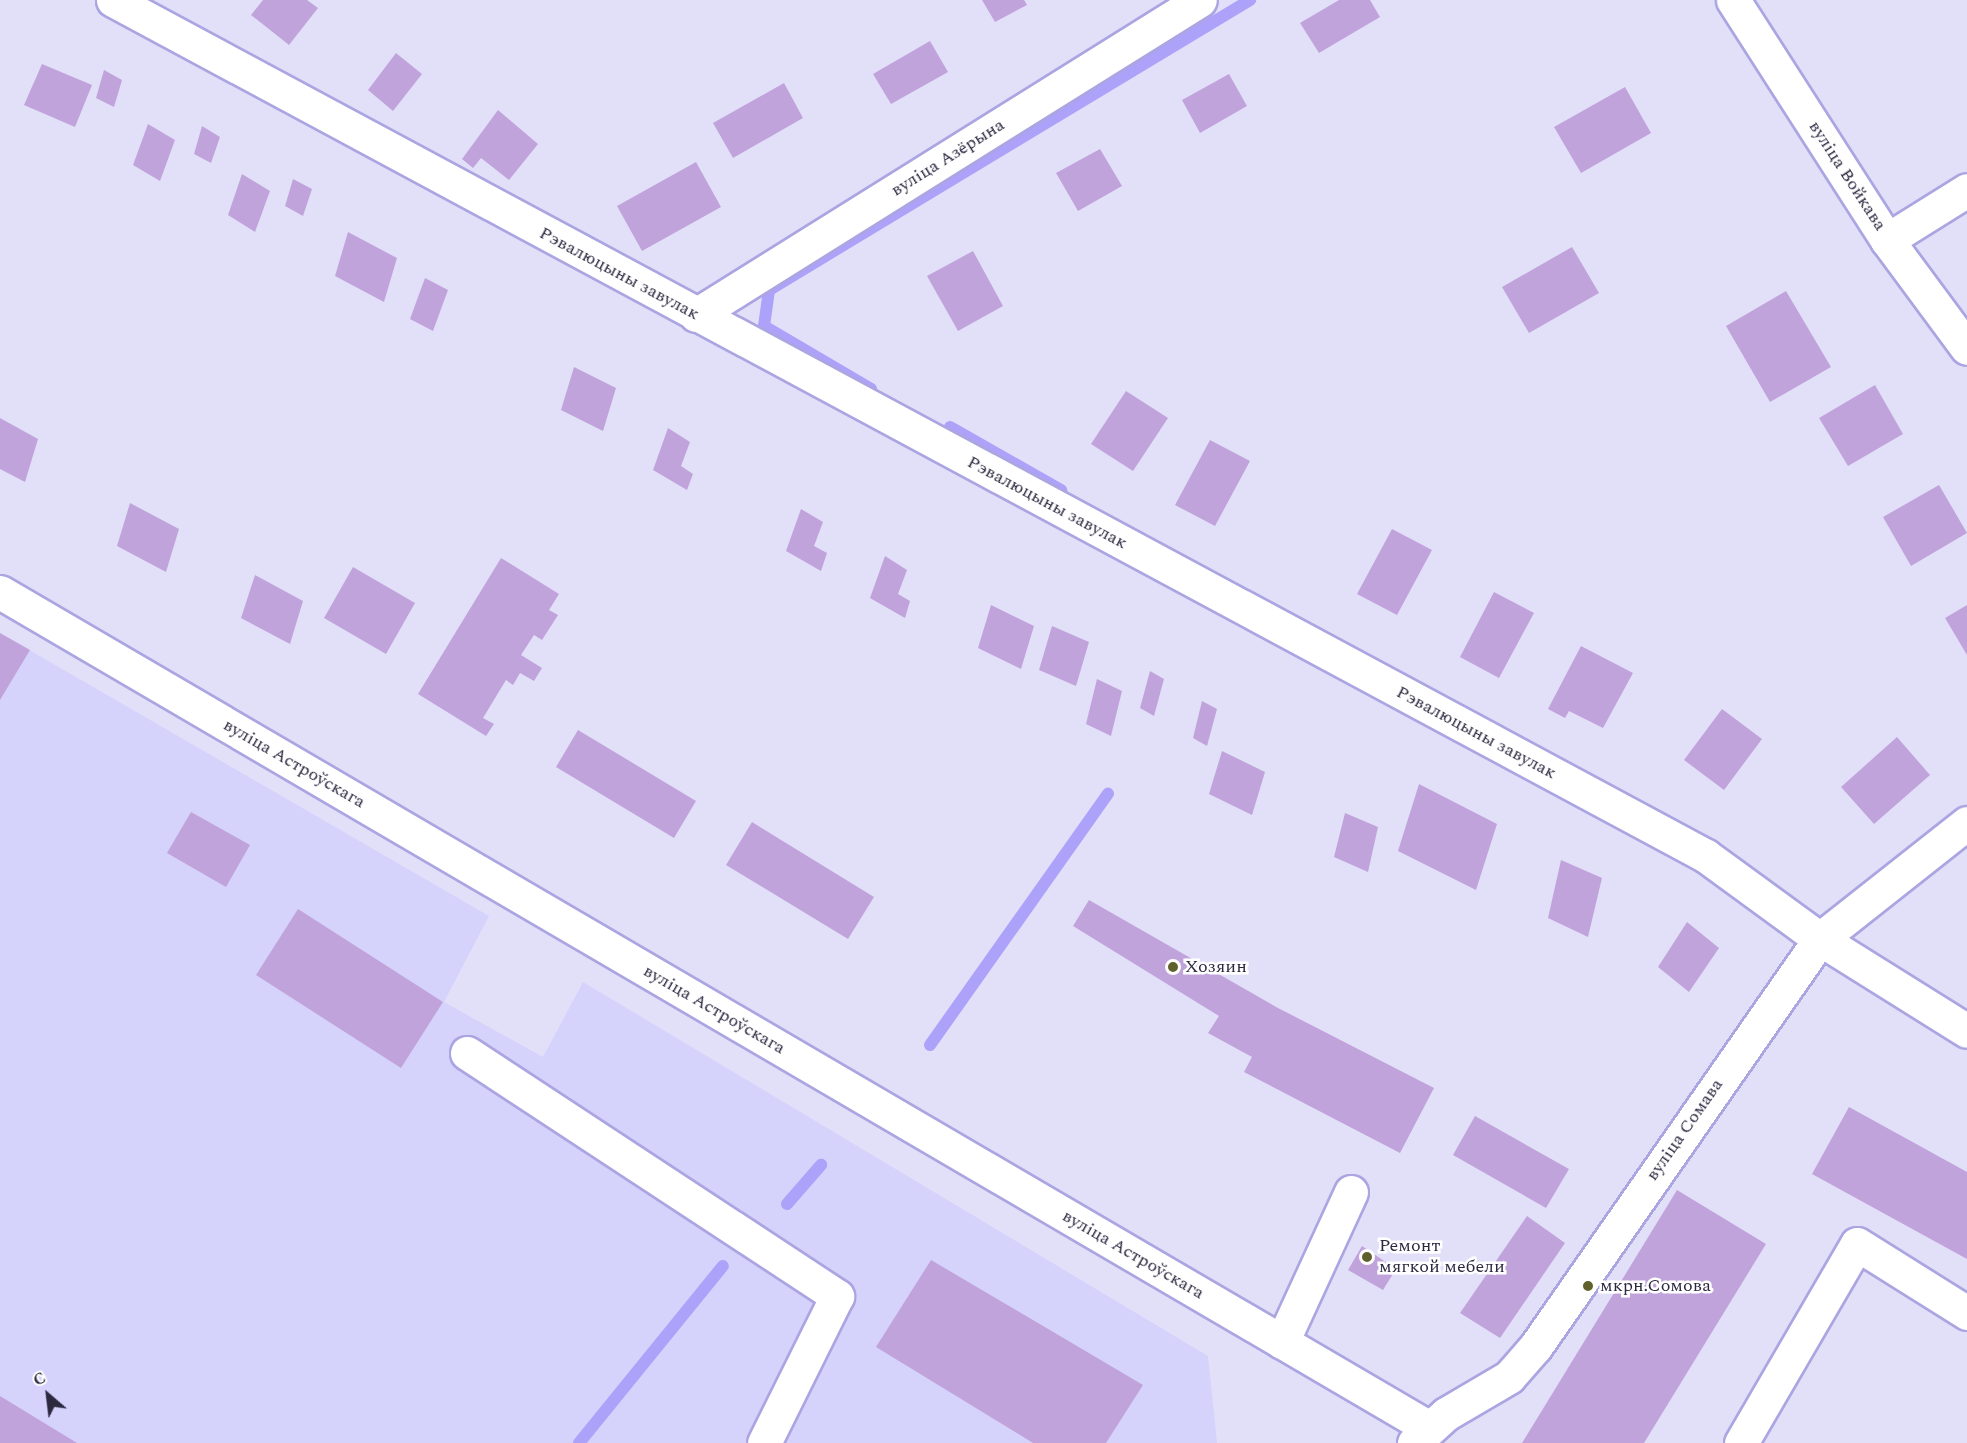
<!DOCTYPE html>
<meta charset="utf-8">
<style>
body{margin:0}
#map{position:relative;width:1967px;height:1443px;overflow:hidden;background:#e2e0f9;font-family:Spectral,serif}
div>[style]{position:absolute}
.built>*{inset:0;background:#d5d2fc}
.stream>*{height:12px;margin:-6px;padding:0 6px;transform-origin:6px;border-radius:6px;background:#aca2f9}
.building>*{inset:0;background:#c1a3db}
.roads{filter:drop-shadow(2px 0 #aba5e1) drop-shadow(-2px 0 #aba5e1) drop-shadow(0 2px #aba5e1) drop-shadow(0 -2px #aba5e1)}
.minor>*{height:33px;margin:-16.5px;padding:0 16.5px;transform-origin:16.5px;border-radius:16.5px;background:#fff}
.dots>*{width:16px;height:16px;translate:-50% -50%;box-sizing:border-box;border:3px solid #fff;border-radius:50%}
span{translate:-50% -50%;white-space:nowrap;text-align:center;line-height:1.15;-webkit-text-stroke:5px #fff;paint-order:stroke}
.street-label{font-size:18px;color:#2b2840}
.poi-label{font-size:18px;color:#2b2840}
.left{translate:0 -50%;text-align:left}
.north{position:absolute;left:18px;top:1365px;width:60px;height:60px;-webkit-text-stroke:4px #fff;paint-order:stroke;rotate:332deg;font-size:16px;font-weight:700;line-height:24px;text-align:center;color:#2b2840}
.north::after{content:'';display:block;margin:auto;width:21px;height:27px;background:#2b2840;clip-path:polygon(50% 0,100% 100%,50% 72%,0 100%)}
</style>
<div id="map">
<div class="built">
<div style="clip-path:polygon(0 633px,489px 916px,444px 1002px,543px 1057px,583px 982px,1208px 1356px,1217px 1443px,0 1443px)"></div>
</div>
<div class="stream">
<div style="left:871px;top:389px;width:124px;rotate:-149.5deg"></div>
<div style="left:764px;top:326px;width:36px;rotate:-82deg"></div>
<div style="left:769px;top:290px;width:562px;rotate:-31.09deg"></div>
<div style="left:950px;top:427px;width:128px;rotate:29.6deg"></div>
<div style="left:930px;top:1045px;width:308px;rotate:-54.7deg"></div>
<div style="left:787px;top:1204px;width:52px;rotate:-48.9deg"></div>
<div style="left:579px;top:1443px;width:228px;rotate:-50.9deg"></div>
</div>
<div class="building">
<div style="clip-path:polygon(263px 0,307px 0,318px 8px,289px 45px,251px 15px)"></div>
<div style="clip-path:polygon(982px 0,1024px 0,1027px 5px,995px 22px)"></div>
<div style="clip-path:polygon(1339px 0,1370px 0,1380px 17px,1319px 53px,1300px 23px)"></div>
<div style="clip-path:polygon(930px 41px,948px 72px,891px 104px,873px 74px)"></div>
<div style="clip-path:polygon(396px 53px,422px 74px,393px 111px,368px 90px)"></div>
<div style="clip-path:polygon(42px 64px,92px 85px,75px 127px,24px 105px)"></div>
<div style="clip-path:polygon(104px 70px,122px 80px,114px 107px,96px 98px)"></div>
<div style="clip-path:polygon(1229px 74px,1247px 106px,1200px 133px,1182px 100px)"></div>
<div style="clip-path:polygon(784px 83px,803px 118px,733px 158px,713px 123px)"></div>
<div style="clip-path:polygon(1625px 87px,1651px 133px,1581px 173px,1554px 127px)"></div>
<div style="clip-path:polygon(498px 110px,538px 144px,509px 180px,481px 158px,473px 168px,462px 159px)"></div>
<div style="clip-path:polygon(148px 124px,175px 140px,160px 181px,133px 165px)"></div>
<div style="clip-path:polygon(202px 126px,220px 137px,211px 163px,194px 154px)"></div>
<div style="clip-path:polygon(1100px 149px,1122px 186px,1078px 211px,1056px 173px)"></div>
<div style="clip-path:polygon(696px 162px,721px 207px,642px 251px,617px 206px)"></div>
<div style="clip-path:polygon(242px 174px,270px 191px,255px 232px,228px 215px)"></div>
<div style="clip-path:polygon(293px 179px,312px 189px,303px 216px,285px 206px)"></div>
<div style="clip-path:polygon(348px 232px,397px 258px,384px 302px,335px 276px)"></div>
<div style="clip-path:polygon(1572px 247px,1599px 293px,1529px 333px,1502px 287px)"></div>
<div style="clip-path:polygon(973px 251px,1003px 306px,958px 331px,927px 276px)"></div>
<div style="clip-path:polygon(425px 278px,448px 290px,433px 331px,410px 319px)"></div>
<div style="clip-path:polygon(1786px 291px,1831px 367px,1770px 402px,1726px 326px)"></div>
<div style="clip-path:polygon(574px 367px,616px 388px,603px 431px,561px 410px)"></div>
<div style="clip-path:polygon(1875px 385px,1903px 434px,1848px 466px,1819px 418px)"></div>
<div style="clip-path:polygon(1126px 391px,1168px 418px,1133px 471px,1091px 444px)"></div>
<div style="clip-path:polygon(0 418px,38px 439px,25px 482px,0 469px)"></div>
<div style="clip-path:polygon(668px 428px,690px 442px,681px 466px,693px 474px,687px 490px,653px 470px)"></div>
<div style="clip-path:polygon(1210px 440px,1250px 461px,1215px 526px,1175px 505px)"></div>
<div style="clip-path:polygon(1939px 485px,1967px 533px,1911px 566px,1883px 517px)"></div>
<div style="clip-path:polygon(130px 503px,179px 529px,166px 572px,117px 546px)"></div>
<div style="clip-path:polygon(801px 509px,823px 522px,814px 546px,827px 553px,821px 571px,786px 551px)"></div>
<div style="clip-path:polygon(1392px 529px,1432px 550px,1397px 615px,1357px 594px)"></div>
<div style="clip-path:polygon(885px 556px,907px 570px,898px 594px,910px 601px,905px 618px,870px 598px)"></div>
<div style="clip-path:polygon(501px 558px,559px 594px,549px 610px,558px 615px,542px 640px,534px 635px,521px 655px,542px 668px,534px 681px,520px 673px,513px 685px,506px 680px,483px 718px,494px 724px,486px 736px,418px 694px)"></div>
<div style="clip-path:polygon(353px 567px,415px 603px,386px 654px,324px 618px)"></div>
<div style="clip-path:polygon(255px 575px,303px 601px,290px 644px,241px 618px)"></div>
<div style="clip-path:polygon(1494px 592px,1534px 613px,1499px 678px,1460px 657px)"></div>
<div style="clip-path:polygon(991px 605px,1034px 626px,1021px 669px,978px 648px)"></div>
<div style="clip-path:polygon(1967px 605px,1967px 655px,1945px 618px)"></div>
<div style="clip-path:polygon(1052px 626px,1089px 642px,1076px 686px,1039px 670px)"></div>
<div style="clip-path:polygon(0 633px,30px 650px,0 700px)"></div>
<div style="clip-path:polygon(1581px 646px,1633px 673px,1603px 728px,1569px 711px,1565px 718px,1548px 709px)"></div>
<div style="clip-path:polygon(1150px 671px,1164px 679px,1154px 716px,1140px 708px)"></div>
<div style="clip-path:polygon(1097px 679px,1122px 691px,1111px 736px,1086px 724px)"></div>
<div style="clip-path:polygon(1202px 701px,1217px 709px,1207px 746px,1193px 738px)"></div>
<div style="clip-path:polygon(1722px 709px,1762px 739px,1724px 790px,1684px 760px)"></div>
<div style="clip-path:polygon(578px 730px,696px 801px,674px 838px,556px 767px)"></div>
<div style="clip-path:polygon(1897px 737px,1930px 775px,1874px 824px,1841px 787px)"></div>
<div style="clip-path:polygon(1222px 751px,1265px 772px,1252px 815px,1209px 794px)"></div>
<div style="clip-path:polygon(1419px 784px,1497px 824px,1476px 890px,1398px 851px)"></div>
<div style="clip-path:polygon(191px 812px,250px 845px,226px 887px,167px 853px)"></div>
<div style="clip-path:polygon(1345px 813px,1378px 827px,1368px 872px,1334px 857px)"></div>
<div style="clip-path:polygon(752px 822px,874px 897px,848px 939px,726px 865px)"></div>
<div style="clip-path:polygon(1561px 860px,1602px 878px,1588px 937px,1548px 918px)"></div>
<div style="clip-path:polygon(1089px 900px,1278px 1008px,1434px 1088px,1400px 1153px,1244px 1072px,1252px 1057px,1208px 1033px,1219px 1016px,1073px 926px)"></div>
<div style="clip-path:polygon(298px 909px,443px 1002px,401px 1068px,256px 975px)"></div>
<div style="clip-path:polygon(1687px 922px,1719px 948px,1689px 992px,1658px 967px)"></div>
<div style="clip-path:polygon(1849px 1107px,1967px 1172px,1967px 1259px,1812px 1174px)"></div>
<div style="clip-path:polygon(1475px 1116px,1569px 1169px,1546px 1208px,1453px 1155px)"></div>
<div style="clip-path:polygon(1677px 1190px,1766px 1244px,1644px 1443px,1522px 1443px)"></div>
<div style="clip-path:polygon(1527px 1216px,1565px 1243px,1500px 1338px,1460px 1313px)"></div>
<div style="clip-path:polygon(1362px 1246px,1396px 1269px,1383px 1290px,1348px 1270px)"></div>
<div style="clip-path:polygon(931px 1260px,1143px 1385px,1106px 1443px,1033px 1443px,876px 1347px)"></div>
<div style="clip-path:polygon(0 1396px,77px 1443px,0 1443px)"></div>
</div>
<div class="roads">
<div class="minor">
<div style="left:113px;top:0;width:1808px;rotate:28.25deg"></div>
<div style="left:1706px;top:856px;width:141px;rotate:36.1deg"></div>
<div style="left:1820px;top:939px;width:173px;rotate:32deg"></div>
<div style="left:1733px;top:0;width:285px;rotate:57.3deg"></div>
<div style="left:1887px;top:240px;width:134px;rotate:53.5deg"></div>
<div style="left:1887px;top:240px;width:94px;rotate:-32deg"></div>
<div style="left:696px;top:315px;width:594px;rotate:-32.01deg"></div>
<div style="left:0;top:592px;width:1654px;rotate:30.32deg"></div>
<div style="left:467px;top:1053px;width:443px;rotate:33.3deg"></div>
<div style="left:837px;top:1296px;width:164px;rotate:116.4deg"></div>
<div style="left:1282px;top:1342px;width:165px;rotate:-65.3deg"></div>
<div style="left:1414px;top:1443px;width:43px;rotate:-42.2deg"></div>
<div style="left:1446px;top:1414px;width:73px;rotate:-30.4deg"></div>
<div style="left:1509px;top:1377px;width:41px;rotate:-48.9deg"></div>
<div style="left:1536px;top:1346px;width:496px;rotate:-55.1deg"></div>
<div style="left:1820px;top:939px;width:187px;rotate:-38.3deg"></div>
<div style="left:1741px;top:1443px;width:230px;rotate:-59.8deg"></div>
<div style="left:1857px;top:1244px;width:130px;rotate:32.1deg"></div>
</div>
</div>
<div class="dots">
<div style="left:1173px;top:967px;background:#60602d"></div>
<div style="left:1367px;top:1257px;background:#60602d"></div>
<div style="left:1588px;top:1286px;background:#60602d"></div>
</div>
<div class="street-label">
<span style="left:948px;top:158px;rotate:-32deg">вуліца Азёрына</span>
<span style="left:1847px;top:176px;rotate:57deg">вуліца Войкава</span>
<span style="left:619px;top:274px;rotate:28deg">Рэвалюцыны завулак</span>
<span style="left:1047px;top:503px;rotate:28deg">Рэвалюцыны завулак</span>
<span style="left:1476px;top:733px;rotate:28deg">Рэвалюцыны завулак</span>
<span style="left:294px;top:764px;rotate:30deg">вуліца Астроўскага</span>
<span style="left:714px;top:1010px;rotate:30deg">вуліца Астроўскага</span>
<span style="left:1685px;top:1130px;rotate:-55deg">вуліца Сомава</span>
<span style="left:1133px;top:1255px;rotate:30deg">вуліца Астроўскага</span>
</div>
<div class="poi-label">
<span class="left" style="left:1185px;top:967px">Хозяин</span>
<span class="left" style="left:1379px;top:1257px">Ремонт<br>мягкой мебели</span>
<span class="left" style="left:1600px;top:1286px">мкрн.Сомова</span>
</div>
<div class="north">С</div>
</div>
